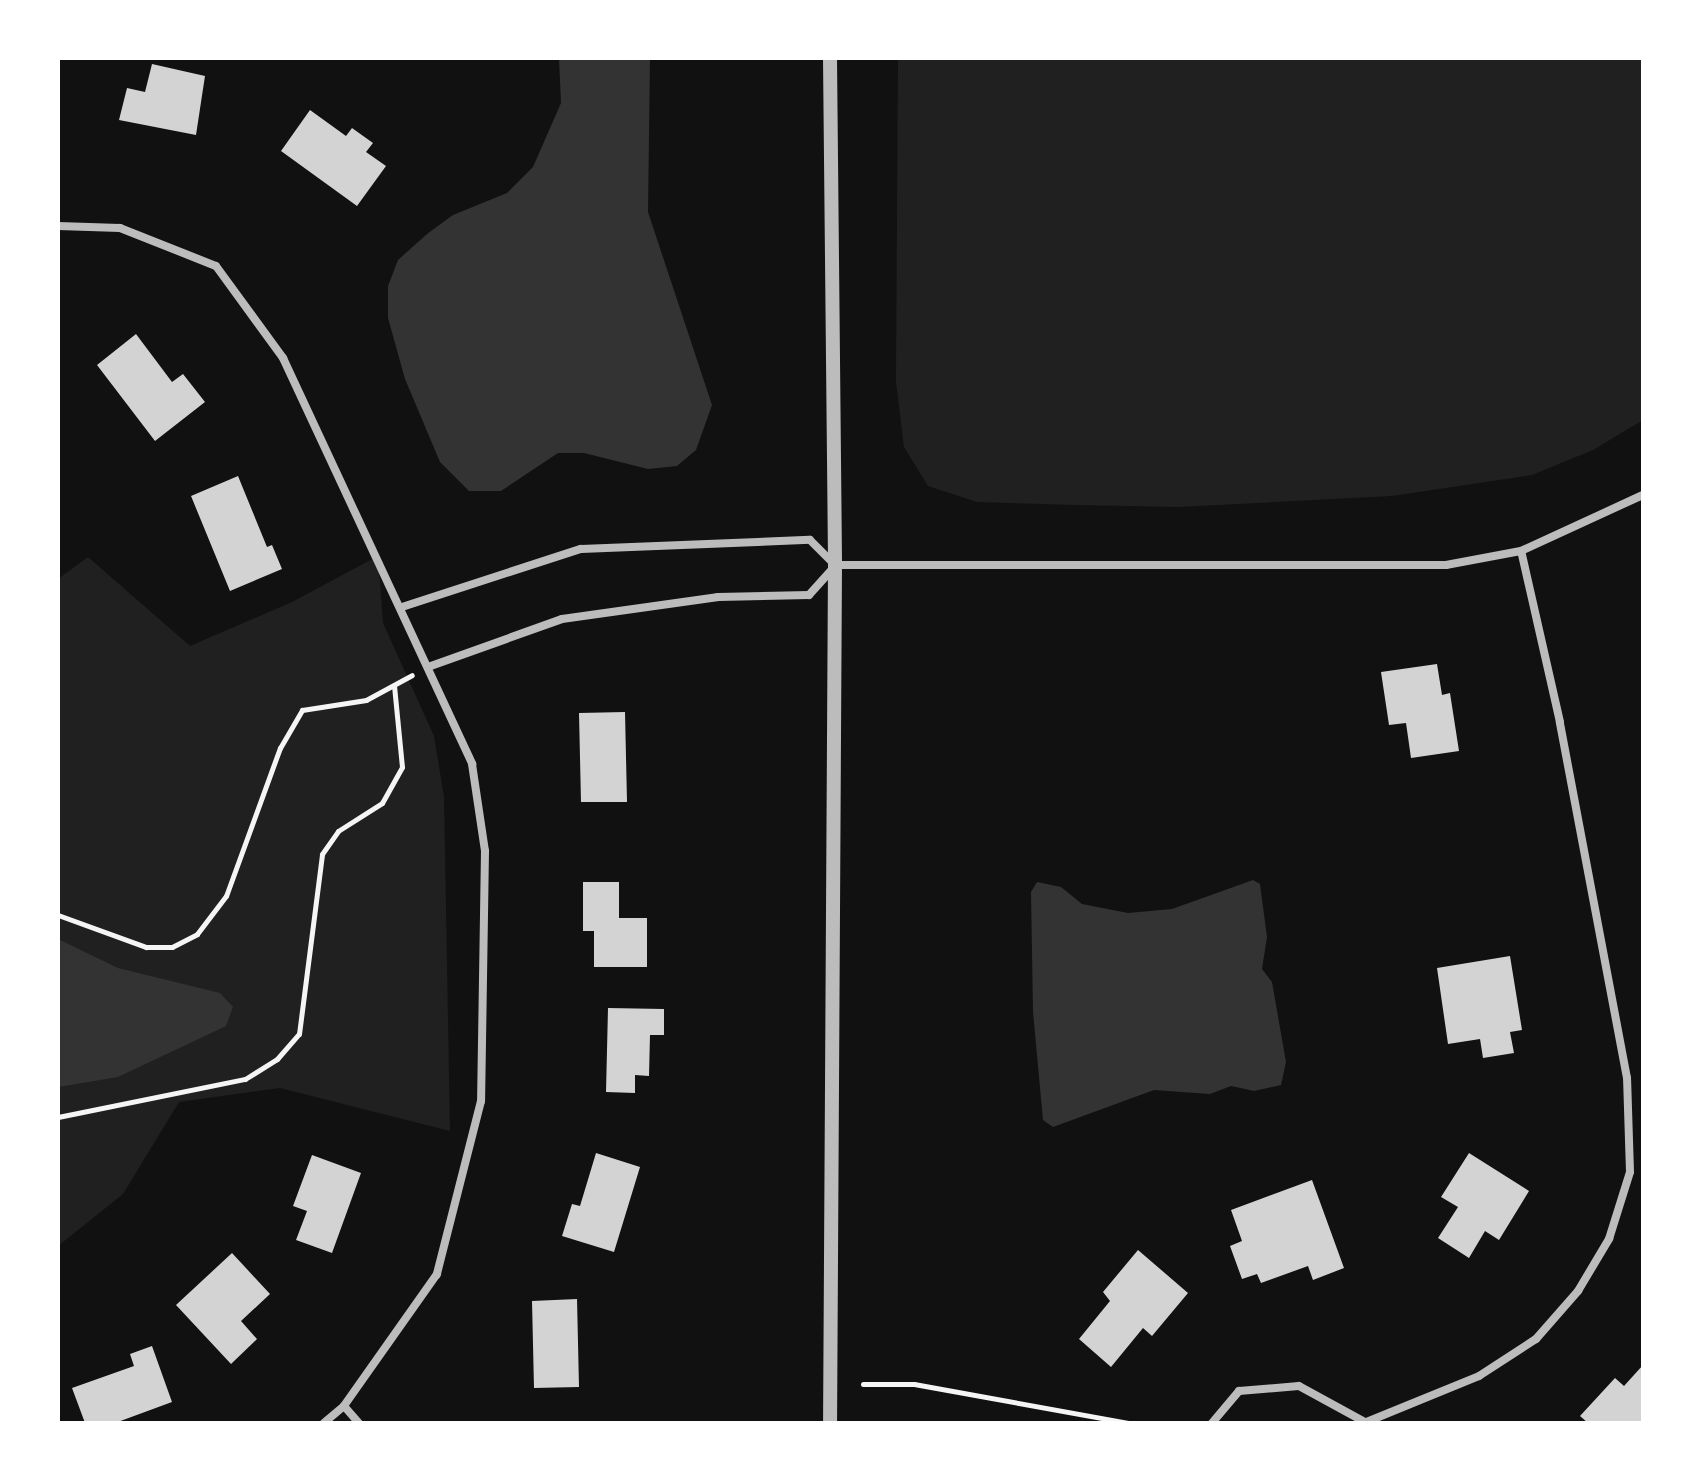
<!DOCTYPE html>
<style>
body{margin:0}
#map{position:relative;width:1701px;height:1481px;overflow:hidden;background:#111;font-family:Poppins,sans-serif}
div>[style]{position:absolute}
.green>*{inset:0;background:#202020}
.water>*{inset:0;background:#333}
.building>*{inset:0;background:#d3d3d3}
.path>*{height:5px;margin:-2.5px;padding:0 2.5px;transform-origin:2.5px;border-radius:2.5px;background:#f5f5f5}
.minor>*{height:8px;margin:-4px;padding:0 4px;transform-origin:4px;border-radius:4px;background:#bcbcbc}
.tertiary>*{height:14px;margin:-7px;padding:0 7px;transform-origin:7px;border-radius:7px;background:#bcbcbc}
span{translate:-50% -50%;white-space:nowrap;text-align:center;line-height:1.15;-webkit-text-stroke:6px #fff;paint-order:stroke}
.frame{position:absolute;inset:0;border:60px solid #fff;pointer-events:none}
</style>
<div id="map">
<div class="green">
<div style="clip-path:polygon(898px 58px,1643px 58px,1643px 420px,1593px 450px,1532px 475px,1392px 496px,1179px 507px,1075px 505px,977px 502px,928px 486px,904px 447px,896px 382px)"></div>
<div style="clip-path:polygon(378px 556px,383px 623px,434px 736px,444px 797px,450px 1131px,280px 1088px,179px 1102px,123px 1194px,58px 1246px,58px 579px,88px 557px,190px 646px,292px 602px)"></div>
</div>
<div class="water">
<div style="clip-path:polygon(559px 58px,650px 58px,648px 212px,712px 405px,696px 450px,677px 466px,648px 469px,584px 453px,558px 453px,501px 491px,469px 491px,440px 462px,405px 379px,388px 318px,388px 286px,398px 260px,427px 234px,453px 215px,507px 193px,533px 167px,561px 103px)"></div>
<div style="clip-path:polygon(1253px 880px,1260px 884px,1267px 937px,1262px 969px,1272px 982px,1286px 1062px,1281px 1085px,1254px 1091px,1231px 1086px,1210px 1094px,1154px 1090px,1053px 1127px,1043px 1120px,1033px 1012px,1031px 892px,1037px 882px,1061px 887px,1082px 904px,1128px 913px,1172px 909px)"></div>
<div style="clip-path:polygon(58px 939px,118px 968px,220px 993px,233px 1007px,226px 1026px,118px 1077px,58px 1087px)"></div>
</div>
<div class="building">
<div style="clip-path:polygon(152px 64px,205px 76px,196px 135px,119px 120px,127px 88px,145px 92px)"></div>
<div style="clip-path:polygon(310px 110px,346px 136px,352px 128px,373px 143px,366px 152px,386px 166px,357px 206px,281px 151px)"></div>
<div style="clip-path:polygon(136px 334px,172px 382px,183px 374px,205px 402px,155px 441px,97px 365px)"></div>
<div style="clip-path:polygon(238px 476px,267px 547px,272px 545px,282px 569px,230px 591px,191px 496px)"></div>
<div style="clip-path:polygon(1437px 664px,1442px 695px,1450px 693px,1459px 751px,1411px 758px,1406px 723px,1389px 725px,1381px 672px)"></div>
<div style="clip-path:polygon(625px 712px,627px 802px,581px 802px,579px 713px)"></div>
<div style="clip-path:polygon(583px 882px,619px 882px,619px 918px,647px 918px,647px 967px,594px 967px,594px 931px,583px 931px)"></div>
<div style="clip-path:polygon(1510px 956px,1522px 1030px,1510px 1032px,1514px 1053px,1483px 1058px,1480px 1039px,1448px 1044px,1437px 968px)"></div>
<div style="clip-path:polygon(608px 1008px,664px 1009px,664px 1035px,650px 1035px,649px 1076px,635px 1075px,635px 1093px,606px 1092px)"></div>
<div style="clip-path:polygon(596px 1153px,640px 1167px,614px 1252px,562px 1236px,572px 1204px,580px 1206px)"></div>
<div style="clip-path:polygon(1469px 1153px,1529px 1191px,1499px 1240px,1485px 1231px,1469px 1258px,1438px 1238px,1458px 1207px,1441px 1197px)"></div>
<div style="clip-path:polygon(312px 1155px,361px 1173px,332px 1253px,296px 1240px,307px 1211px,293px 1206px)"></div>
<div style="clip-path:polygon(1312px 1180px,1344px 1268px,1313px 1280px,1308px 1266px,1261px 1283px,1257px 1274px,1242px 1279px,1230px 1246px,1242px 1241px,1231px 1210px)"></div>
<div style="clip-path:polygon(1138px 1250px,1188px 1293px,1152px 1336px,1143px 1328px,1111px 1367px,1079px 1339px,1110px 1301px,1103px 1292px)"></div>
<div style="clip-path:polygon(232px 1253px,270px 1294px,241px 1321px,257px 1339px,231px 1364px,176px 1305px)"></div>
<div style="clip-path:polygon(577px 1299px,579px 1387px,534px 1388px,532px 1301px)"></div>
<div style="clip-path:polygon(152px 1346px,172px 1402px,115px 1423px,85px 1423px,72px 1388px,134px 1366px,130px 1354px)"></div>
<div style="clip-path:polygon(1643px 1365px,1643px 1423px,1588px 1423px,1580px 1416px,1615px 1378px,1624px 1386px)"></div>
</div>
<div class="path">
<div style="left:58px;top:915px;width:94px;rotate:20deg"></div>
<div style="left:146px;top:947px;width:26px"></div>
<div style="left:172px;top:947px;width:28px;rotate:-27deg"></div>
<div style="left:197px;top:934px;width:48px;rotate:-52.7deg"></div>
<div style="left:226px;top:896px;width:158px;rotate:-70deg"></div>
<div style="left:280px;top:748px;width:44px;rotate:-59.9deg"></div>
<div style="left:302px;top:710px;width:65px;rotate:-8.9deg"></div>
<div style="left:366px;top:700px;width:52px;rotate:-28.5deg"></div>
<div style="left:58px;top:1117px;width:191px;rotate:-11.5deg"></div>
<div style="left:245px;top:1079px;width:38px;rotate:-32deg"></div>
<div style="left:277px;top:1059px;width:33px;rotate:-49deg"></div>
<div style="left:299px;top:1034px;width:181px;rotate:-82.7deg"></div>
<div style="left:322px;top:854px;width:28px;rotate:-55deg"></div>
<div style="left:338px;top:831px;width:52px;rotate:-32.5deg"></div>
<div style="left:382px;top:803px;width:41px;rotate:-60.9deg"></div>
<div style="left:402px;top:767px;width:82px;rotate:-95.6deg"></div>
<div style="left:863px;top:1384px;width:51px"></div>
<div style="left:914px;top:1384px;width:219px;rotate:10.3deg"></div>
</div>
<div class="minor">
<div style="left:58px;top:226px;width:62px;rotate:1.8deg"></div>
<div style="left:120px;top:228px;width:103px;rotate:21.6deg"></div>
<div style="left:216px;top:266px;width:114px;rotate:53.9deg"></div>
<div style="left:283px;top:358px;width:448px;rotate:65deg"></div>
<div style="left:472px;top:764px;width:88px;rotate:81.5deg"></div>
<div style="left:485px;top:851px;width:250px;rotate:90.9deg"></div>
<div style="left:481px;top:1101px;width:179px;rotate:104.3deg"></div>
<div style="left:437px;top:1274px;width:161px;rotate:125.2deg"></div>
<div style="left:344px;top:1406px;width:26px;rotate:140deg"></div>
<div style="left:835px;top:565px;width:611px"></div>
<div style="left:1446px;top:565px;width:76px;rotate:-10.6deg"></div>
<div style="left:1521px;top:551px;width:134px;rotate:-24.7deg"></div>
<div style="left:402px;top:607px;width:188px;rotate:-18deg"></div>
<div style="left:581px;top:549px;width:229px;rotate:-2.3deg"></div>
<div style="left:810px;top:540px;width:35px;rotate:45deg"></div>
<div style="left:428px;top:667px;width:142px;rotate:-19.7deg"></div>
<div style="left:562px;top:619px;width:158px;rotate:-8deg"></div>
<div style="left:718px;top:597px;width:91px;rotate:-1.3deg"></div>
<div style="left:809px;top:595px;width:39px;rotate:-48deg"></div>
<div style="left:344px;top:1406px;width:23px;rotate:49deg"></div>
<div style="left:1212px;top:1423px;width:42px;rotate:-49.8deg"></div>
<div style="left:1239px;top:1391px;width:60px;rotate:-4.8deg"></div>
<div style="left:1299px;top:1386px;width:75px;rotate:28.6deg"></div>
<div style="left:1364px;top:1423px;width:124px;rotate:-22.2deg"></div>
<div style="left:1479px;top:1376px;width:68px;rotate:-33deg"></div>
<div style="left:1536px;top:1339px;width:64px;rotate:-48.8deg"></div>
<div style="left:1578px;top:1291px;width:61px;rotate:-59.2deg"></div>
<div style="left:1609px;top:1239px;width:70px;rotate:-72.6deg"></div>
<div style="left:1630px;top:1172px;width:94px;rotate:-91.8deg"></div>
<div style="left:1627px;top:1078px;width:362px;rotate:-100.7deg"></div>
<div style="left:1560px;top:722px;width:175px;rotate:-102.8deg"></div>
</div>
<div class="tertiary">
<div style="left:830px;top:58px;width:507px;rotate:89.43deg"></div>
<div style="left:835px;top:565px;width:858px;rotate:90.33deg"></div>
</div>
<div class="frame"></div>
</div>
